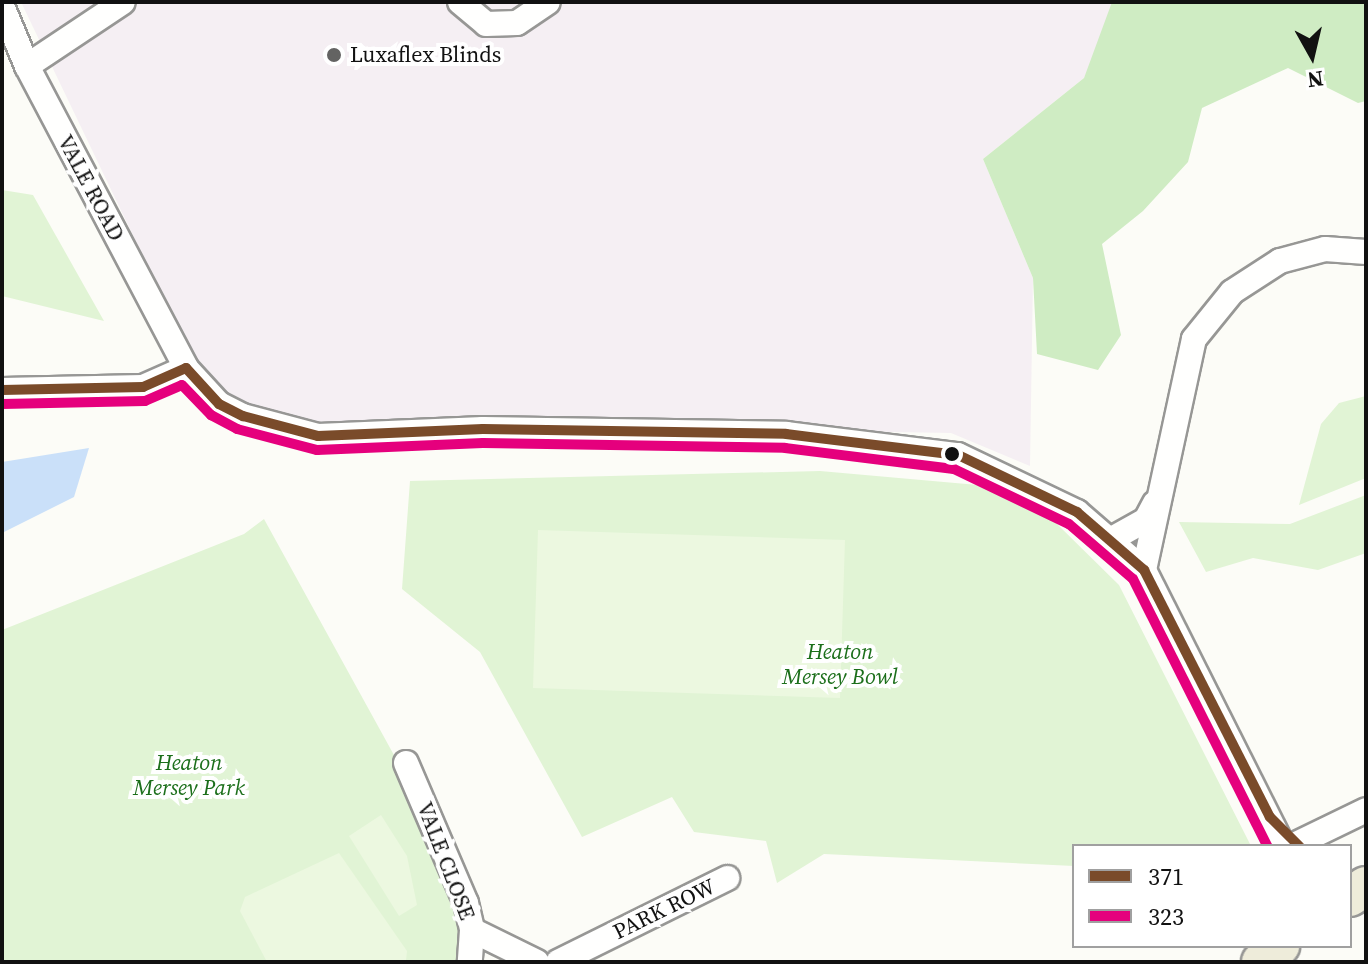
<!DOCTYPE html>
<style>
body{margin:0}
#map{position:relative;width:1368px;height:964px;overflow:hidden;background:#fcfcf7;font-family:"Source Serif 4",serif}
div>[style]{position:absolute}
.industrial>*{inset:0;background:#f5eff3}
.green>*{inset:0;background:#e1f4d5}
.forest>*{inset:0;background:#cfecc3}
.pitch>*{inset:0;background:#ecf8e0}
.water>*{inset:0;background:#cae0f9}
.roads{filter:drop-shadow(2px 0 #979795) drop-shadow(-2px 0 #979795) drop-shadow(0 2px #979795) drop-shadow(0 -2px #979795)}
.minor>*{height:24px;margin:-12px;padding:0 12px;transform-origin:12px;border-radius:12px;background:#fffffe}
.primary>*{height:38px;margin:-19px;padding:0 19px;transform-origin:19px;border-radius:19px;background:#eeecda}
.bus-1>*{height:10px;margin:-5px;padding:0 5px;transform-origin:5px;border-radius:5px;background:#7a4b2a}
.bus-2>*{height:10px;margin:-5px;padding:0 5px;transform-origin:5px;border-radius:5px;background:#e5007d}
.dots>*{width:22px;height:22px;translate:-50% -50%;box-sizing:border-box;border:4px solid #fff;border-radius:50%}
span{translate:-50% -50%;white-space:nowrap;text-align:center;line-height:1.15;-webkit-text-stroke:8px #fff;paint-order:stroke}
.poi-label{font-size:22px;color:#111}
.left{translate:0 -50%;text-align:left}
.street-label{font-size:22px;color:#111}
.park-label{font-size:22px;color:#1c6f1b;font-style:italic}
.frame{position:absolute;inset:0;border:4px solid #111;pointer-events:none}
.legend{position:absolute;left:1072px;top:844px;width:280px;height:104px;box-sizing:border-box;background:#fff;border:2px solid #a0a0a0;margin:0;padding:10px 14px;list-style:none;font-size:24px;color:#111}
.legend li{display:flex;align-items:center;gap:16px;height:40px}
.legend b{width:40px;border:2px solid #a0a0a0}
.north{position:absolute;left:1272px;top:16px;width:80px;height:80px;-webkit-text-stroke:6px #fff;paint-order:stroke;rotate:172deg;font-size:22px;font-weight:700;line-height:32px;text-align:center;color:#111}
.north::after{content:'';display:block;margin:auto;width:28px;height:36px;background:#111;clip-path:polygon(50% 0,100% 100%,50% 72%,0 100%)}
</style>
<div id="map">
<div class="industrial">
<div style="clip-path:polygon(21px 2px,1120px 2px,1084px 78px,983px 159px,1033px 278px,1030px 466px,951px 433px,503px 425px,264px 429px,199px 373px)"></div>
</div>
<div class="green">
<div style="clip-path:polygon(2px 190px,33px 195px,104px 321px,2px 296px)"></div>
<div style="clip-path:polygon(1366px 396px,1366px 478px,1299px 505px,1321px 424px,1339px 403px)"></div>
<div style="clip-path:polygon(820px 471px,989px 486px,1056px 523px,1119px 585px,1251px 846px,1074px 846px,1074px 866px,824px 854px,777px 883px,766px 841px,694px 832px,672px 797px,582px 837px,480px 652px,402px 589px,410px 481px)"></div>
<div style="clip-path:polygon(1366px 495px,1366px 553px,1318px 570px,1253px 558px,1206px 572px,1179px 522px,1290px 524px)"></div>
<div style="clip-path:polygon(264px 519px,400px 766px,461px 905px,466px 962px,2px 962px,2px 630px,244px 534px)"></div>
</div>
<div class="forest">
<div style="clip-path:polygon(1112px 2px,1366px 2px,1366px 101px,1358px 103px,1288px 68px,1202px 108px,1188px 162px,1143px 211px,1102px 244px,1121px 335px,1098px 370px,1037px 354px,1033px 278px,983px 159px,1084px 78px)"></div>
</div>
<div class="pitch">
<div style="clip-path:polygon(538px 530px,845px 540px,840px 698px,533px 688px)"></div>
<div style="clip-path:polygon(381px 815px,407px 856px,417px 905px,399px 916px,349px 836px)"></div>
<div style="clip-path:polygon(339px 853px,407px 951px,406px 961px,267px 962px,240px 911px,245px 897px)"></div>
</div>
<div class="water">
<div style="clip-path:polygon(89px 448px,74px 497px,2px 533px,2px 462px)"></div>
</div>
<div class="roads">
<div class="minor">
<div style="left:460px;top:2px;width:34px;rotate:40deg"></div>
<div style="left:486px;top:24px;width:31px;rotate:-2deg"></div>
<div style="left:517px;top:23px;width:37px;rotate:-34deg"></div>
<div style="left:2px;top:6px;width:65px;rotate:67.4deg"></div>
<div style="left:27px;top:66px;width:341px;rotate:62.2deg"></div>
<div style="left:186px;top:368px;width:49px;rotate:47.5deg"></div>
<div style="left:219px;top:404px;width:27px;rotate:27deg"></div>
<div style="left:243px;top:416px;width:78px;rotate:14.9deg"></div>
<div style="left:318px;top:436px;width:165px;rotate:-2.4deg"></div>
<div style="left:483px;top:429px;width:303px;rotate:0.9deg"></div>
<div style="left:786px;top:434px;width:173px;rotate:7deg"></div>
<div style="left:958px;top:455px;width:132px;rotate:25.6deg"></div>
<div style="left:1077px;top:512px;width:89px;rotate:40.9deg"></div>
<div style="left:1144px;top:570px;width:309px;rotate:63.3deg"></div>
<div style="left:27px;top:66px;width:115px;rotate:-33.7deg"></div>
<div style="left:2px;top:390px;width:141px;rotate:-1.2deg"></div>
<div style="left:143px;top:387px;width:47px;rotate:-23.8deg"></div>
<div style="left:1110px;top:540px;width:41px;rotate:-29.1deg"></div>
<div style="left:1146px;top:520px;width:19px;rotate:-62deg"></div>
<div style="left:1144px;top:570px;width:236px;rotate:-77.8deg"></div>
<div style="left:1194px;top:339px;width:60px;rotate:-51deg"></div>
<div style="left:1232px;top:292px;width:57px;rotate:-32.9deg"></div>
<div style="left:1280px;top:261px;width:47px;rotate:-14.9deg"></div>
<div style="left:1325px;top:249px;width:41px;rotate:4.2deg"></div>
<div style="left:406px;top:763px;width:152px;rotate:66.8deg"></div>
<div style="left:466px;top:903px;width:28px;rotate:77deg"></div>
<div style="left:472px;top:930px;width:32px;rotate:94deg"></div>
<div style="left:1292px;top:846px;width:82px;rotate:-25.9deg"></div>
<div style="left:472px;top:930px;width:72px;rotate:26.2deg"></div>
<div style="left:558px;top:962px;width:189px;rotate:-26.4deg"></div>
</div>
<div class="primary">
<div style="left:1350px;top:897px;width:19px;rotate:-35deg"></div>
<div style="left:1261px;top:962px;width:25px;rotate:-40deg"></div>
</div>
</div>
<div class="bus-1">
<div style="left:186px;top:368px;width:49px;rotate:47.5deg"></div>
<div style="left:219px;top:404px;width:27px;rotate:27deg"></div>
<div style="left:243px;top:416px;width:78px;rotate:14.9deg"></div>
<div style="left:318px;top:436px;width:165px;rotate:-2.4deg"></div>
<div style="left:483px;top:429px;width:303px;rotate:0.9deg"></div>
<div style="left:786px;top:434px;width:173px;rotate:7deg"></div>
<div style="left:958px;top:455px;width:132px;rotate:25.6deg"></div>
<div style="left:1077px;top:512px;width:89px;rotate:40.9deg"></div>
<div style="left:1144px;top:570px;width:277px;rotate:63deg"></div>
<div style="left:1270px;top:817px;width:41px;rotate:45deg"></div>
<div style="left:2px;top:390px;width:141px;rotate:-1.2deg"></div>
<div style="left:143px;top:387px;width:47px;rotate:-23.8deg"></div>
</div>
<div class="bus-2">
<div style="left:2px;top:404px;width:143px;rotate:-1.2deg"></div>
<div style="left:145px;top:401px;width:40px;rotate:-23.4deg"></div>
<div style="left:182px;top:385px;width:42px;rotate:46deg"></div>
<div style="left:211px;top:415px;width:30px;rotate:28deg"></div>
<div style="left:237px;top:429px;width:83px;rotate:14.7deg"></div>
<div style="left:317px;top:450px;width:166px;rotate:-2.4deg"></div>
<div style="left:483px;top:443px;width:302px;rotate:0.9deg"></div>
<div style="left:785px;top:448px;width:170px;rotate:7.1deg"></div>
<div style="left:954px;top:469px;width:127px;rotate:25.6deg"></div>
<div style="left:1069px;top:524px;width:84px;rotate:40.7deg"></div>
<div style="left:1133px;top:579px;width:299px;rotate:63.3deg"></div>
</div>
<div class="dots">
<div style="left:334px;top:55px;background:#636362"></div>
<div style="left:952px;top:454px;background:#111"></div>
</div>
<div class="poi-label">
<span class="left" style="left:350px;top:55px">Luxaflex Blinds</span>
</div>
<div class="street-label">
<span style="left:91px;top:188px;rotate:62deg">VALE ROAD</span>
<span style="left:446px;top:861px;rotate:69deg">VALE CLOSE</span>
<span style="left:664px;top:909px;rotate:-26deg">PARK ROW</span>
</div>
<div class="park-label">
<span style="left:840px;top:664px">Heaton<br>Mersey Bowl</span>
<span style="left:189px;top:775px">Heaton<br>Mersey Park</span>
</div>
<div class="frame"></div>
<ul class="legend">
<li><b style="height:10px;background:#7a4b2a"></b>371</li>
<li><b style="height:10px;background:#e5007d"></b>323</li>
</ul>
<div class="north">N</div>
</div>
